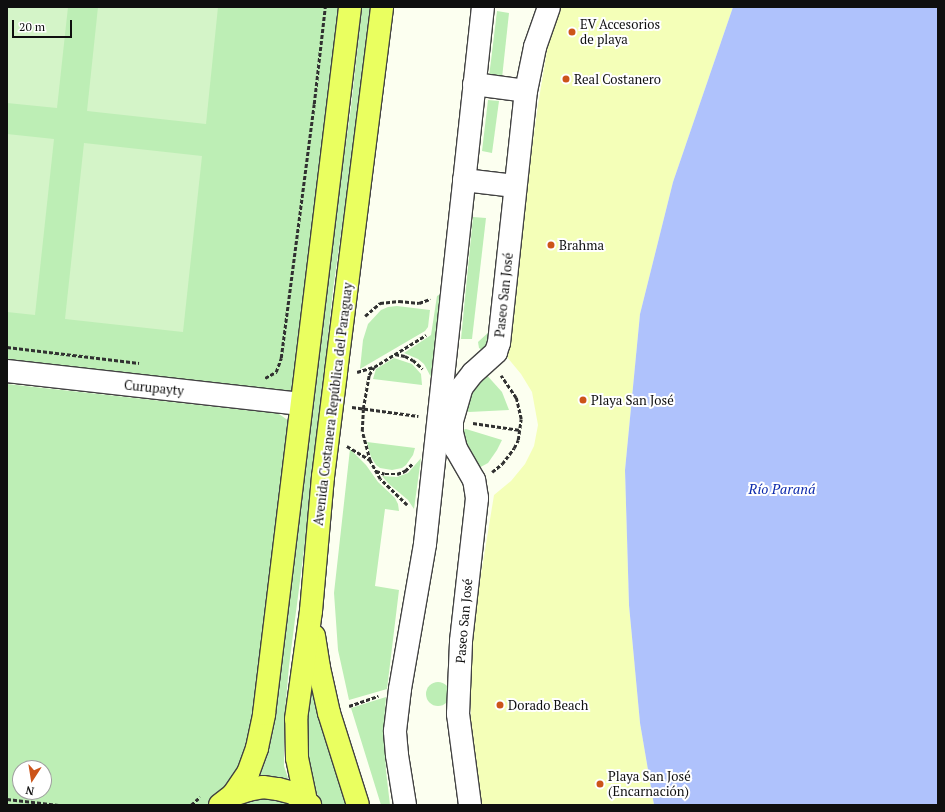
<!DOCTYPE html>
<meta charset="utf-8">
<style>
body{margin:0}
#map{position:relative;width:945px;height:812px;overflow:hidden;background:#fcfff0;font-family:"PT Serif",serif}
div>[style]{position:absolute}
.green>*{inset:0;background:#bdeeb5}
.round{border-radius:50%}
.sand>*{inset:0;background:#f4ffb8}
.pitch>*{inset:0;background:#d4f4c8}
.water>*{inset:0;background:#afc2fc}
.path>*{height:2.5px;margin-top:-1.25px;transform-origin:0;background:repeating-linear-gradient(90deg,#313131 0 4px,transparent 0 6px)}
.roads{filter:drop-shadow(1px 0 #424242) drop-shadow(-1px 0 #424242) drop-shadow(0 1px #424242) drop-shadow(0 -1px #424242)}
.minor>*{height:22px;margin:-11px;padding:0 11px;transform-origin:11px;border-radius:11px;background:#fff}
.major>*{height:22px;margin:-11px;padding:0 11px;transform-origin:11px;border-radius:11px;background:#eaff60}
.dots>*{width:11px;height:11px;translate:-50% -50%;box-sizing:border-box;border:2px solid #fff;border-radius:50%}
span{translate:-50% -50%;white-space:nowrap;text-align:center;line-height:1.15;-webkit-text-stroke:4px #fff;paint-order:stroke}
.poi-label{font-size:13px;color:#0f0f0f}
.left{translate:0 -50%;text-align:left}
.street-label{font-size:13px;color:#0f0f0f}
.water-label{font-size:14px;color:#0c2aac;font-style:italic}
.frame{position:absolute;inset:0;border:8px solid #0f0f0f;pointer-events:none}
.north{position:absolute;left:12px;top:760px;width:40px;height:40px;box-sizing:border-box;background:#fff;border:1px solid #9f9f9f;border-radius:50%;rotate:192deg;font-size:11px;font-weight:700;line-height:16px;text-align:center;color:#0f0f0f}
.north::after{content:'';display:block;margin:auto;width:14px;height:18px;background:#cc5419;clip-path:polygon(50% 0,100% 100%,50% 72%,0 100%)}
.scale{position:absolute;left:12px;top:20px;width:60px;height:18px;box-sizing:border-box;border:2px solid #0f0f0f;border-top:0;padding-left:5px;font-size:12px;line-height:14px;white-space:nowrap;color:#0f0f0f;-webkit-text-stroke:3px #fff;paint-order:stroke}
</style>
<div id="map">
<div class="green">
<div style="clip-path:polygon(7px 7px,339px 7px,295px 385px,292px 390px,286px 392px,7px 361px)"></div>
<div style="clip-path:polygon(362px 7px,370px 7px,359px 107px,333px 290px,313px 480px,289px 666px,284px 722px,284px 766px,291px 787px,259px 778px,267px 757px,274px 727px,325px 289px,351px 107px)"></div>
<div style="clip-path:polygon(497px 11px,509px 13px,502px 78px,489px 77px)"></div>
<div style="clip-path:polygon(488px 100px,499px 101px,492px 153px,482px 151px)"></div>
<div style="clip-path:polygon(473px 217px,486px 218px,472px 339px,461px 339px)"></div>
<div style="clip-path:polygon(442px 293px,432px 379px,424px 364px,418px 359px,404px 353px,431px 335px,437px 296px)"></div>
<div style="clip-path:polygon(397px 306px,430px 310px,428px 327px,425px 331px,360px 369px,363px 340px,368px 324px,381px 310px,388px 307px)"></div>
<div style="clip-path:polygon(490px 331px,494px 343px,485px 351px,482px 350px,479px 348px,478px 342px)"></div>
<div style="clip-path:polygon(394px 358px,412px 364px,421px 374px,422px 385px,373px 379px,376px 369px)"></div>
<div style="clip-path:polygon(484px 372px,502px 392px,509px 410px,469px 412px,460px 406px)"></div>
<div style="clip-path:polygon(evenodd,7px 384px,273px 413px,279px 414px,289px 421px,250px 743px,232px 785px,211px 805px,7px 805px,7px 384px,20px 768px,44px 768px,44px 792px,20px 792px,20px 768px)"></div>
<div style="clip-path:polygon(466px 429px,502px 440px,497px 450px,488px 463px,475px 470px,458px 431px)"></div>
<div style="clip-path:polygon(367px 442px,415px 448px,413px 455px,406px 465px,402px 468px,392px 470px,380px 468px,376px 465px,371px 457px)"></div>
<div style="clip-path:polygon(350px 449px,366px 465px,378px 482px,395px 498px,398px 504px,399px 511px,385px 509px,375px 586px,399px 590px,387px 689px,349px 700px,338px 650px,334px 593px)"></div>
<div style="clip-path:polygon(421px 458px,414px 509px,408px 500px,389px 484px,382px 476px,397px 477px,408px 473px)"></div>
<div class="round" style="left:426px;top:682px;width:24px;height:24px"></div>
<div style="clip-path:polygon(307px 692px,313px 695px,315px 700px,348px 805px,323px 805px,315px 790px,305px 748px)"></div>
<div style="clip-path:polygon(386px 697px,384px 724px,386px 771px,390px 805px,381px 805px,351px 708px)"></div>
<div style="clip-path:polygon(258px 797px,275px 797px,295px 805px,236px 805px)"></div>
</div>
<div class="sand">
<div style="clip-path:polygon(559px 7px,733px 7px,673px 182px,640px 314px,625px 470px,629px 605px,640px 723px,654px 805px,479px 805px,471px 733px,470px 642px,494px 495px,511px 481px,525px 464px,534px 446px,538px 425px,532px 392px,521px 374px,507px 357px,521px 226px,538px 105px,550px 32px)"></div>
</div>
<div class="pitch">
<div style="clip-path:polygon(7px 7px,68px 7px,57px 108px,7px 103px)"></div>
<div style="clip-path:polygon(98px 7px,218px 7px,206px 124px,87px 111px)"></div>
<div style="clip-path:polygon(7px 134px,54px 139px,35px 315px,7px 312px)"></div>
<div style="clip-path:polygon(84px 143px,202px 156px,183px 332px,65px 319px)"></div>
</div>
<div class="water">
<div style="clip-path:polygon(733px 7px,938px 7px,938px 805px,654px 805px,640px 723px,629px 605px,625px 470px,640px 314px,673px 182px)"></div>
</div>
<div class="path">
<div style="left:365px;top:316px;width:20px;rotate:-41deg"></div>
<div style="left:380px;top:303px;width:19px;rotate:-6deg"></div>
<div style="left:399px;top:301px;width:20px;rotate:6deg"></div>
<div style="left:419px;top:303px;width:12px;rotate:-20deg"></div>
<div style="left:7px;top:347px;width:133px;rotate:6.9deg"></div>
<div style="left:395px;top:354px;width:10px;rotate:11deg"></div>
<div style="left:405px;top:356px;width:9px;rotate:27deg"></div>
<div style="left:413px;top:360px;width:13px;rotate:42deg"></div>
<div style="left:357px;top:372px;width:17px;rotate:-17deg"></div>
<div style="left:265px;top:378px;width:13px;rotate:-29deg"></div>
<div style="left:276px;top:372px;width:15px;rotate:-70deg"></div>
<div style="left:281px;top:358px;width:256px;rotate:-82.6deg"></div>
<div style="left:314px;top:104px;width:98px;rotate:-83.5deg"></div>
<div style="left:352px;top:407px;width:67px;rotate:7.8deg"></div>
<div style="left:473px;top:423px;width:48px;rotate:8.5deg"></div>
<div style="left:347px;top:446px;width:27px;rotate:31deg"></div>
<div style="left:376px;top:471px;width:9px;rotate:18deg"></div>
<div style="left:385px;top:474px;width:12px"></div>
<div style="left:397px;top:474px;width:9px;rotate:-21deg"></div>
<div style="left:405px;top:471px;width:11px;rotate:-45deg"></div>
<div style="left:492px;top:472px;width:13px;rotate:-39deg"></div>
<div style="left:502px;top:464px;width:20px;rotate:-53deg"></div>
<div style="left:514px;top:448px;width:9px;rotate:-63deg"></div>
<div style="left:518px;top:440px;width:21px;rotate:-82deg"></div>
<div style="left:521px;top:419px;width:22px;rotate:-103deg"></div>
<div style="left:516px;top:398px;width:27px;rotate:-124deg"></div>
<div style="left:407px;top:505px;width:37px;rotate:-136deg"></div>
<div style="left:380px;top:479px;width:21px;rotate:-119deg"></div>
<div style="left:370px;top:461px;width:31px;rotate:-105deg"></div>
<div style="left:362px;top:431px;width:22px;rotate:-87deg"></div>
<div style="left:363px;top:409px;width:35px;rotate:-80deg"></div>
<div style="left:369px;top:375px;width:9px;rotate:-58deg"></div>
<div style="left:374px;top:367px;width:61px;rotate:-31.6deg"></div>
<div style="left:349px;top:706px;width:31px;rotate:-19deg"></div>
<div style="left:7px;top:799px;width:52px;rotate:6.6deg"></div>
<div style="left:191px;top:805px;width:12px;rotate:-42deg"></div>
</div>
<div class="roads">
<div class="minor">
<div style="left:474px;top:84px;width:52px;rotate:7.7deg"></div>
<div style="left:464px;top:180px;width:51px;rotate:6.7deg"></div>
<div style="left:7px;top:371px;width:296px;rotate:6.4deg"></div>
<div style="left:405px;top:805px;width:51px;rotate:-99.1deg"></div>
<div style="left:397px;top:755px;width:24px;rotate:-95deg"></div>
<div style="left:395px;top:731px;width:42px;rotate:-83.2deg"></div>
<div style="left:400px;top:689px;width:147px;rotate:-80.2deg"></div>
<div style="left:425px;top:544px;width:540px;rotate:-83.84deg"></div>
<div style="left:470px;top:805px;width:92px;rotate:-97.5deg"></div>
<div style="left:458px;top:714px;width:73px;rotate:-87.6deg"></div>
<div style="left:461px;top:641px;width:144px;rotate:-83.6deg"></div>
<div style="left:477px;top:498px;width:18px;rotate:-99deg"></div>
<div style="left:474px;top:480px;width:36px;rotate:-120deg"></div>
<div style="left:456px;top:449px;width:16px;rotate:-104deg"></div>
<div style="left:452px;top:433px;width:12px;rotate:-90deg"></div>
<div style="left:452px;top:421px;width:35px;rotate:-74deg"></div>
<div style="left:462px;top:387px;width:18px;rotate:-52deg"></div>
<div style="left:473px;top:373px;width:31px;rotate:-42deg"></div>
<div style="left:496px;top:352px;width:9px;rotate:-72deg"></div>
<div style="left:499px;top:343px;width:253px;rotate:-83.9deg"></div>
<div style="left:526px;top:91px;width:45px;rotate:-78.4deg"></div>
<div style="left:535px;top:47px;width:42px;rotate:-70.7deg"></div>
</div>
<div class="major">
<div style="left:314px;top:636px;width:32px;rotate:81deg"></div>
<div style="left:319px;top:668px;width:46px;rotate:77.5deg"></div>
<div style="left:329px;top:713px;width:96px;rotate:72.5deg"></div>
<div style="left:233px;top:795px;width:27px;rotate:-56deg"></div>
<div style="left:248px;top:773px;width:27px;rotate:-70deg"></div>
<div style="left:257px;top:748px;width:35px;rotate:-78deg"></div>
<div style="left:264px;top:714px;width:712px;rotate:-83.06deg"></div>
<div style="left:306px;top:801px;width:44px;rotate:-101.8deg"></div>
<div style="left:297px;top:758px;width:39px;rotate:-91deg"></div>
<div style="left:296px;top:719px;width:109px;rotate:-82.1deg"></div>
<div style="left:311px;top:611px;width:135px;rotate:-84.9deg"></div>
<div style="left:323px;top:477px;width:106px;rotate:-82.9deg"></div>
<div style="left:336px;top:372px;width:368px;rotate:-82.8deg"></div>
<div style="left:220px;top:805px;width:16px;rotate:-38deg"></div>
<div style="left:233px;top:795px;width:16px;rotate:-18deg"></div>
<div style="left:248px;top:790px;width:15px;rotate:-11deg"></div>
<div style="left:263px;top:787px;width:15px;rotate:8deg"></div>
<div style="left:278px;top:789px;width:16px;rotate:15deg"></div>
<div style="left:293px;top:793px;width:21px;rotate:35deg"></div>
</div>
</div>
<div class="dots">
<div style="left:572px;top:32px;background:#cc5419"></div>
<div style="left:566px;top:79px;background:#cc5419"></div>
<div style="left:551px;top:245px;background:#cc5419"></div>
<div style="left:583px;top:400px;background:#cc5419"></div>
<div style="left:500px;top:705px;background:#cc5419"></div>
<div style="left:600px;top:784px;background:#cc5419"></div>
</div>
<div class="poi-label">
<span class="left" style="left:580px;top:32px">EV Accesorios<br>de playa</span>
<span class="left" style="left:574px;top:79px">Real Costanero</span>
<span class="left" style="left:559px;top:245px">Brahma</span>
<span class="left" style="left:591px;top:400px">Playa San José</span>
<span class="left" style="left:508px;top:705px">Dorado Beach</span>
<span class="left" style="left:608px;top:784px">Playa San José<br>(Encarnación)</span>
</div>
<div class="street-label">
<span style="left:504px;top:295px;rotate:-84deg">Paseo San José</span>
<span style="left:154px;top:388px;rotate:6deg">Curupayty</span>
<span style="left:333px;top:404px;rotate:-83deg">Avenida Costanera República del Paraguay</span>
<span style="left:464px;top:621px;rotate:-85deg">Paseo San José</span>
</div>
<div class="water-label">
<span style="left:782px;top:489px">Río Paraná</span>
</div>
<div class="frame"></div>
<div class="north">N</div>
<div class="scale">20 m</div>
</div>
